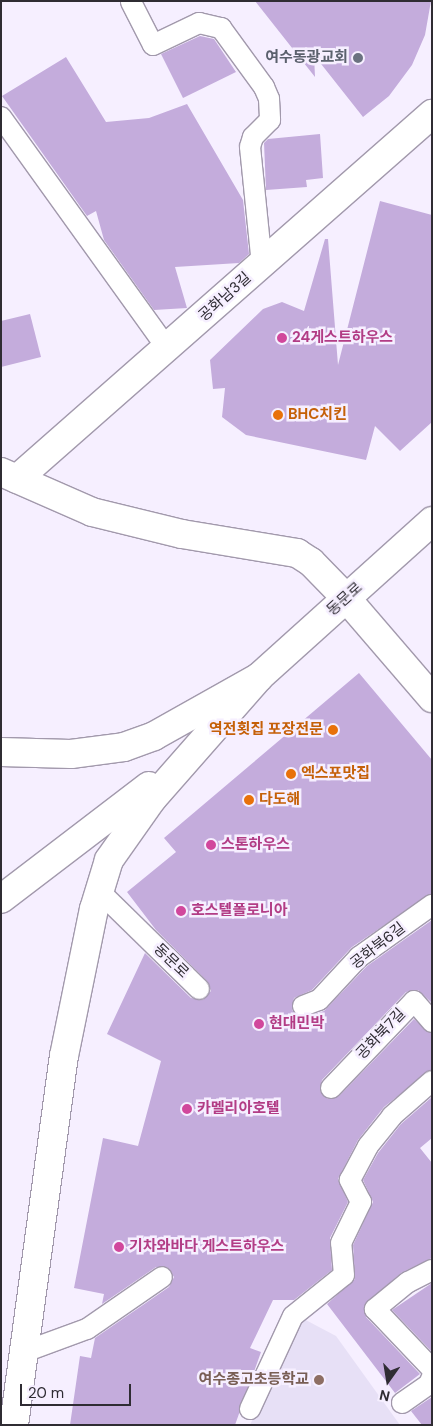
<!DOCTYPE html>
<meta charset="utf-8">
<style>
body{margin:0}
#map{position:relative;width:433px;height:1426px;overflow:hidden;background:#f6efff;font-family:"DM Sans","Noto Sans KR",sans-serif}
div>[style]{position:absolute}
.education>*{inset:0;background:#e7e0f6}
.building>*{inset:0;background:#c4acdc}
.roads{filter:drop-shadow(1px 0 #a299ac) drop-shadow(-1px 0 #a299ac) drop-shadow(0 1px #a299ac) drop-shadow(0 -1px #a299ac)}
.service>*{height:20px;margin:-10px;padding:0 10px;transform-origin:10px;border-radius:10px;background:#fff}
.minor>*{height:28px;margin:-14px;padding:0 14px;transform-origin:14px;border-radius:14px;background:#fff}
.tertiary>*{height:28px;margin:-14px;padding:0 14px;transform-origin:14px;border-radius:14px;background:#fff}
.primary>*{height:28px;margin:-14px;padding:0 14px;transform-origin:14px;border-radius:14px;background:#fff}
.dots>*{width:14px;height:14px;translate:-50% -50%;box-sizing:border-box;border:2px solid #f6efff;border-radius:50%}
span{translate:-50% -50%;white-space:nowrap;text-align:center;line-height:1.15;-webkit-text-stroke:5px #f6efff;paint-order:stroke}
.worship-label{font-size:15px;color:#5b616d;font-weight:700}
.right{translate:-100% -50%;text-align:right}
.street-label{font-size:15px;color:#2f2c33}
.hotel-label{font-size:15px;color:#b23c85;font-weight:700}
.left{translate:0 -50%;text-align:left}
.food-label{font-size:15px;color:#c56008;font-weight:700}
.education-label{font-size:15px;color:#785e54;font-weight:700}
.frame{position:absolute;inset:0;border:2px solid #2f2c33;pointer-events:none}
.north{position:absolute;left:363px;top:1356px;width:50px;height:50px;-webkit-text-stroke:4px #f6efff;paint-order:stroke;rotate:193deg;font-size:14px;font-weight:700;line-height:20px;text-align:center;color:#2f2c33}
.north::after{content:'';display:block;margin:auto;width:18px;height:22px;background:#2f2c33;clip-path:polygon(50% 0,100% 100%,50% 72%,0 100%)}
.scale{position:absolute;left:20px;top:1384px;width:111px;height:22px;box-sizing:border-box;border:2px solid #2f2c33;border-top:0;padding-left:6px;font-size:15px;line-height:18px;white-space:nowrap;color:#2f2c33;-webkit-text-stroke:4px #f6efff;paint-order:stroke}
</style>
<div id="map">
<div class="education">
<div style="clip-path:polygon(300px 1317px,336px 1336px,400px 1425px,250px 1425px)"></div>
</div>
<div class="building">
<div style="clip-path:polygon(255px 1px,431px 1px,425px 35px,412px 65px,389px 96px,363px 117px,314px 55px,315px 77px)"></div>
<div style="clip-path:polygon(200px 36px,214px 39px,236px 72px,183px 98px,161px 54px)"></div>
<div style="clip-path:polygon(66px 57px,106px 122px,149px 118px,187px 104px,243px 200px,249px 254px,239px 263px,175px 267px,187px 308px,154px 310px,104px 240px,96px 211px,87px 216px,2px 96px)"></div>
<div style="clip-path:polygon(320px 134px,323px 178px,306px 180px,307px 187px,266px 190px,264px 143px,268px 139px)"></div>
<div style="clip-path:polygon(380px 201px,432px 215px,432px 422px,400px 451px,375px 426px,366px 460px,246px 435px,222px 417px,225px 388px,213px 389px,210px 360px,263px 309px,282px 302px,304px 311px,325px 239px,328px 239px,338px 365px)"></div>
<div style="clip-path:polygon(30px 314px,41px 357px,1px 367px,1px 321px)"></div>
<div style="clip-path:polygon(359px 673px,432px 760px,432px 893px,352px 947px,312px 990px,294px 998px,292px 1010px,302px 1018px,324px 1011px,367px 966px,432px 920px,432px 1003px,418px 990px,406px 992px,322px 1080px,320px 1091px,328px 1099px,339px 1096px,414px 1019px,432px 1034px,432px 1069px,384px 1107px,358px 1140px,338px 1179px,348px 1202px,330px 1238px,332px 1270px,294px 1300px,273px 1300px,250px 1348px,261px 1352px,235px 1425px,70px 1425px,80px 1356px,91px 1358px,95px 1338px,169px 1287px,174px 1277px,167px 1267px,156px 1267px,102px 1304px,104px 1294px,74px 1288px,103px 1138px,138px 1146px,161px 1061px,107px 1034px,145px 953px,191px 998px,203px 1000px,211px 991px,207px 981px,156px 930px,127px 892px,176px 852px,164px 838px)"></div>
<div style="clip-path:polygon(432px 1097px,432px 1138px,420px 1148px,432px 1163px,432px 1258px,401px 1273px,364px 1306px,366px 1317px,420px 1374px,395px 1393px,327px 1304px,355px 1279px,353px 1245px,373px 1202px,363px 1180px,378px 1153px,401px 1124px)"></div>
<div style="clip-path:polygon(432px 1283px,432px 1352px,392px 1310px)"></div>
<div style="clip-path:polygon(432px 1397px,432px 1425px,422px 1425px,411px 1411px)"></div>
</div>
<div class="roads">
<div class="service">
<div style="left:131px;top:2px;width:48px;rotate:62.9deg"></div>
<div style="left:153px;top:45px;width:51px;rotate:-25.6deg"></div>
<div style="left:199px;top:23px;width:23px;rotate:13deg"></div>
<div style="left:221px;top:28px;width:73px;rotate:53.9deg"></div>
<div style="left:264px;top:87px;width:13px;rotate:67deg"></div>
<div style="left:269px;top:99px;width:21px;rotate:87deg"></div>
<div style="left:270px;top:120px;width:24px;rotate:135deg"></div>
<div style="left:253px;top:137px;width:10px;rotate:107deg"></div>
<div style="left:250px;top:147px;width:119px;rotate:84.2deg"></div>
<div style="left:1px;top:117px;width:284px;rotate:54.3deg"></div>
<div style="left:99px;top:891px;width:140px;rotate:44.4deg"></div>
<div style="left:303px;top:1006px;width:17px;rotate:-21deg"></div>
<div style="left:319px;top:1000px;width:59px;rotate:-47.1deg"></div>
<div style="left:359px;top:957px;width:90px;rotate:-35.5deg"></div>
<div style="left:331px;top:1088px;width:120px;rotate:-46.3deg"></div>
<div style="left:414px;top:1001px;width:28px;rotate:49deg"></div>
<div style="left:432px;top:1270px;width:27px;rotate:153deg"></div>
<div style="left:408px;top:1282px;width:43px;rotate:140.7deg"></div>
<div style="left:375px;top:1309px;width:83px;rotate:46.5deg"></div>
<div style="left:24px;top:1352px;width:67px;rotate:-20.1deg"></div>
<div style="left:87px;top:1329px;width:91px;rotate:-34.7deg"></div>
<div style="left:402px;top:1403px;width:33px;rotate:-35deg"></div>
<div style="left:429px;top:1384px;width:8px;rotate:-67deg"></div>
<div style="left:250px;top:1409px;width:102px;rotate:-65.2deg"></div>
<div style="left:293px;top:1316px;width:65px;rotate:-38.8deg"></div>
<div style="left:344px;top:1275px;width:32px;rotate:-95deg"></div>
<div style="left:341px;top:1243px;width:46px;rotate:-64deg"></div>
<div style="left:361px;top:1202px;width:25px;rotate:-117deg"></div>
<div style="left:350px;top:1180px;width:38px;rotate:-62deg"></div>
<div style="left:368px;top:1146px;width:38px;rotate:-51deg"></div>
<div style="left:392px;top:1116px;width:53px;rotate:-41.2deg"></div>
</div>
<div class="minor">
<div style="left:17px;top:479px;width:553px;rotate:-41.33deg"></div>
<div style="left:346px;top:598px;width:132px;rotate:49.3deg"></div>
</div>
<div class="tertiary">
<div style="left:1px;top:472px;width:99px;rotate:23.7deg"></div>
<div style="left:92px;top:512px;width:93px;rotate:13.7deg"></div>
<div style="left:182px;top:534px;width:117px;rotate:9.4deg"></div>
<div style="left:297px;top:553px;width:17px;rotate:33deg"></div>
<div style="left:311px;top:562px;width:50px;rotate:45.8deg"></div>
<div style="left:1px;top:899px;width:186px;rotate:-37.4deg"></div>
<div style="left:14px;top:1425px;width:372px;rotate:-82.3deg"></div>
<div style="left:64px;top:1056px;width:150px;rotate:-78.5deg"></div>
<div style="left:94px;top:909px;width:51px;rotate:-73deg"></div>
<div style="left:109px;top:860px;width:75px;rotate:-54.8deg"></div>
<div style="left:152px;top:799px;width:162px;rotate:-48.7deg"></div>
<div style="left:259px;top:677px;width:233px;rotate:-42deg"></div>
</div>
<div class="primary">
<div style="left:1px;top:752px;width:70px;rotate:1.6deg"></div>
<div style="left:71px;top:754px;width:53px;rotate:-7.5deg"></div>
<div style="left:124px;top:747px;width:32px;rotate:-20deg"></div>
<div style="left:154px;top:736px;width:120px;rotate:-29.3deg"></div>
</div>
</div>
<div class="dots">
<div style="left:358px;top:58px;background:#6b7280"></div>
<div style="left:282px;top:338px;background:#d1479c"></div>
<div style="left:278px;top:415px;background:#e8710a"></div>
<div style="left:333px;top:730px;background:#e8710a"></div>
<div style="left:291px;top:774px;background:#e8710a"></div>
<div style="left:249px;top:800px;background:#e8710a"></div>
<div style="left:211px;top:845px;background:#d1479c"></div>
<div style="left:181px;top:911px;background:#d1479c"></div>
<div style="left:259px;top:1024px;background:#d1479c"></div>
<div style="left:187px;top:1109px;background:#d1479c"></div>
<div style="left:119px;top:1247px;background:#d1479c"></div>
<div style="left:319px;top:1380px;background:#8d6e63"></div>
</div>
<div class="worship-label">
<span class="right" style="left:348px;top:58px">여수동광교회</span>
</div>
<div class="street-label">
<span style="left:225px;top:297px;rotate:-42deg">공화남3길</span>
<span style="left:345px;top:599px;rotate:-42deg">동문로</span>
<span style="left:378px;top:946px;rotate:-38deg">공화북6길</span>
<span style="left:171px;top:961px;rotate:44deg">동문로</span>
<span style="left:381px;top:1034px;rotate:-46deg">공화북7길</span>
</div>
<div class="hotel-label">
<span class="left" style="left:292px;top:338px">24게스트하우스</span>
<span class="left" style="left:221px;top:845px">스톤하우스</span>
<span class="left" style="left:191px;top:911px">호스텔폴로니아</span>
<span class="left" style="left:269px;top:1024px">현대민박</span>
<span class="left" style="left:197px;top:1109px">카멜리아호텔</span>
<span class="left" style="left:129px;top:1247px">기차와바다 게스트하우스</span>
</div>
<div class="food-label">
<span class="left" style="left:288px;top:415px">BHC치킨</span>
<span class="right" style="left:323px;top:730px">역전횟집 포장전문</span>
<span class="left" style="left:301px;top:774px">엑스포맛집</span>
<span class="left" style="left:259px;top:800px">다도해</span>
</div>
<div class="education-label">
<span class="right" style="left:309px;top:1380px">여수종고초등학교</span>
</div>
<div class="frame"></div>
<div class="north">N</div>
<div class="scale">20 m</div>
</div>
